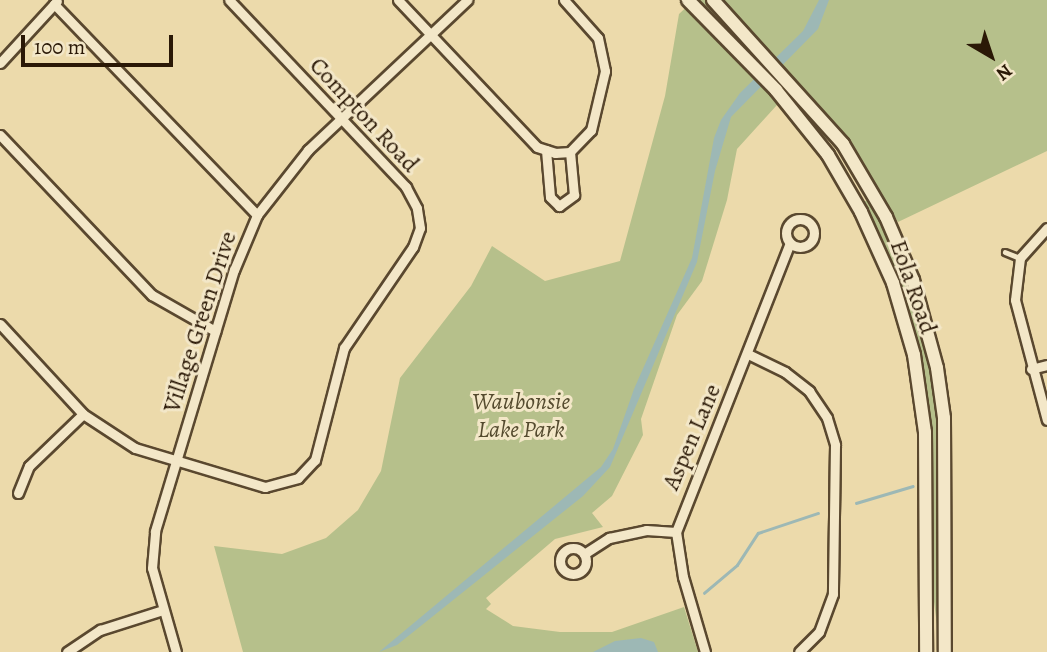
<!DOCTYPE html>
<style>
body{margin:0}
#map{position:relative;width:1047px;height:652px;overflow:hidden;background:#ecdaab;font-family:Alegreya,serif}
div>[style]{position:absolute}
.green>*{inset:0;background:#b6c08b}
.water>*{inset:0;background:#9db8b5}
.stream>*{height:2.5px;margin:-1.25px;padding:0 1.25px;transform-origin:1.25px;border-radius:1.25px;background:#9db8b5}
.roads{filter:drop-shadow(2px 0 #5a482f) drop-shadow(-2px 0 #5a482f) drop-shadow(0 2px #5a482f) drop-shadow(0 -2px #5a482f)}
.lane>*{height:4.5px;margin:-2.25px;padding:0 2.25px;transform-origin:2.25px;border-radius:2.25px;background:#f3e7c8}
.street>*{height:9px;margin:-4.5px;padding:0 4.5px;transform-origin:4.5px;border-radius:4.5px;background:#f3e7c8}
.street>.ring{margin:-4.5px;padding:0;box-sizing:content-box;background:none;border:9px solid #f3e7c8;border-radius:50%}
.secondary>*{height:12px;margin:-6px;padding:0 6px;transform-origin:6px;border-radius:6px;background:#f3e7c8}
span{translate:-50% -50%;white-space:nowrap;text-align:center;line-height:1.15;-webkit-text-stroke:6px #f3e7c8;paint-order:stroke}
.street-label{font-size:24px;color:#2a1806}
.park-label{font-size:24px;color:#544a2e;font-style:italic}
.north{position:absolute;left:956px;top:21px;width:70px;height:70px;-webkit-text-stroke:5px #f3e7c8;paint-order:stroke;rotate:141deg;font-size:19px;font-weight:700;line-height:28px;text-align:center;color:#2a1806}
.north::after{content:'';display:block;margin:auto;width:24px;height:32px;background:#2a1806;clip-path:polygon(50% 0,100% 100%,50% 72%,0 100%)}
.scale{position:absolute;left:21px;top:35px;width:152px;height:32px;box-sizing:border-box;border:4px solid #2a1806;border-top:0;padding-left:9px;font-size:21px;line-height:24px;white-space:nowrap;color:#2a1806;-webkit-text-stroke:5px #f3e7c8;paint-order:stroke}
</style>
<div id="map">
<div class="green">
<div style="clip-path:polygon(694px 0,1047px 0,1047px 151px,898px 222px,850px 142px,799px 83px,790px 91px,828px 139px,823px 139px,787px 94px,737px 149px,727px 200px,702px 281px,677px 315px,641px 419px,643px 435px,612px 496px,592px 513px,603px 527px,555px 539px,486px 598px,491px 604px,486px 609px,513px 626px,560px 632px,612px 632px,684px 607px,698px 652px,243px 652px,214px 546px,282px 554px,326px 538px,358px 510px,381px 471px,400px 378px,471px 286px,492px 246px,545px 281px,620px 261px,665px 96px,679px 14px)"></div>
<div style="clip-path:polygon(870px 199px,903px 270px,931px 369px,939px 439px,939px 641px,932px 586px,933px 469px,925px 380px,902px 288px,863px 202px)"></div>
</div>
<div class="water">
<div style="clip-path:polygon(819px 0,829px 0,818px 29px,731px 117px,715px 171px,697px 262px,610px 467px,583px 496px,397px 645px,379px 652px,601px 467px,613px 449px,634px 389px,692px 258px,714px 138px,721px 120px,740px 93px,803px 31px)"></div>
<div style="clip-path:polygon(641px 638px,654px 642px,658px 652px,593px 652px,615px 641px)"></div>
</div>
<div class="stream">
<div style="left:856px;top:503px;width:59px;rotate:-16.6deg"></div>
<div style="left:704px;top:593px;width:43px;rotate:-40.3deg"></div>
<div style="left:737px;top:565px;width:38px;rotate:-57deg"></div>
<div style="left:758px;top:533px;width:63px;rotate:-18.4deg"></div>
</div>
<div class="roads">
<div class="lane">
<div style="left:1005px;top:252px;width:16px;rotate:22deg"></div>
</div>
<div class="street">
<div style="left:398px;top:0;width:202px;rotate:46.6deg"></div>
<div style="left:537px;top:147px;width:19px;rotate:18deg"></div>
<div style="left:555px;top:153px;width:15px;rotate:-4deg"></div>
<div style="left:564px;top:0;width:51px;rotate:48.2deg"></div>
<div style="left:598px;top:38px;width:34px;rotate:78deg"></div>
<div style="left:605px;top:71px;width:61px;rotate:103.3deg"></div>
<div style="left:591px;top:130px;width:30px;rotate:134deg"></div>
<div style="left:54px;top:4px;width:293px;rotate:46.1deg"></div>
<div style="left:0;top:63px;width:84px;rotate:-47.4deg"></div>
<div style="left:0;top:135px;width:221px;rotate:46.5deg"></div>
<div style="left:152px;top:295px;width:73px;rotate:29.7deg"></div>
<div style="left:546px;top:150px;width:47px;rotate:85.1deg"></div>
<div style="left:550px;top:197px;width:13px;rotate:45deg"></div>
<div style="left:559px;top:206px;width:19px;rotate:-36deg"></div>
<div style="left:574px;top:195px;width:43px;rotate:-95.3deg"></div>
<div class="ring" style="left:786px;top:219px;width:19px;height:19px"></div>
<div style="left:1047px;top:228px;width:40px;rotate:132deg"></div>
<div style="left:1020px;top:258px;width:42px;rotate:96.8deg"></div>
<div style="left:1015px;top:300px;width:124px;rotate:75.1deg"></div>
<div style="left:0;top:324px;width:122px;rotate:47.3deg"></div>
<div style="left:83px;top:414px;width:62px;rotate:33.2deg"></div>
<div style="left:135px;top:448px;width:136px;rotate:16.7deg"></div>
<div style="left:265px;top:487px;width:34px;rotate:-15deg"></div>
<div style="left:298px;top:478px;width:25px;rotate:-47deg"></div>
<div style="left:315px;top:460px;width:116px;rotate:-75.5deg"></div>
<div style="left:344px;top:348px;width:122px;rotate:-55.7deg"></div>
<div style="left:413px;top:247px;width:20px;rotate:-70deg"></div>
<div style="left:420px;top:228px;width:20px;rotate:-99deg"></div>
<div style="left:417px;top:208px;width:24px;rotate:-118deg"></div>
<div style="left:406px;top:187px;width:257px;rotate:-133.4deg"></div>
<div style="left:748px;top:354px;width:41px;rotate:25.9deg"></div>
<div style="left:785px;top:372px;width:31px;rotate:38deg"></div>
<div style="left:809px;top:391px;width:32px;rotate:56deg"></div>
<div style="left:827px;top:418px;width:28px;rotate:73deg"></div>
<div style="left:835px;top:445px;width:149px;rotate:90.8deg"></div>
<div style="left:833px;top:594px;width:40px;rotate:110.2deg"></div>
<div style="left:819px;top:632px;width:28px;rotate:135deg"></div>
<div style="left:1031px;top:369px;width:16px;rotate:-14deg"></div>
<div style="left:18px;top:493px;width:29px;rotate:-68deg"></div>
<div style="left:29px;top:466px;width:75px;rotate:-43.9deg"></div>
<div class="ring" style="left:560px;top:548px;width:17px;height:17px"></div>
<div style="left:584px;top:554px;width:30px;rotate:-33deg"></div>
<div style="left:609px;top:538px;width:38px;rotate:-12deg"></div>
<div style="left:646px;top:530px;width:30px;rotate:4deg"></div>
<div style="left:67px;top:652px;width:40px;rotate:-34deg"></div>
<div style="left:100px;top:630px;width:66px;rotate:-17.6deg"></div>
<div style="left:176px;top:652px;width:87px;rotate:-105.9deg"></div>
<div style="left:152px;top:568px;width:37px;rotate:-85deg"></div>
<div style="left:155px;top:531px;width:273px;rotate:-73.2deg"></div>
<div style="left:234px;top:270px;width:60px;rotate:-67.3deg"></div>
<div style="left:257px;top:215px;width:83px;rotate:-51.9deg"></div>
<div style="left:308px;top:150px;width:219px;rotate:-43.3deg"></div>
<div style="left:705px;top:652px;width:78px;rotate:-106.3deg"></div>
<div style="left:683px;top:577px;width:46px;rotate:-98.8deg"></div>
<div style="left:676px;top:532px;width:311px;rotate:-68.5deg"></div>
</div>
<div class="secondary">
<div style="left:688px;top:0;width:126px;rotate:45.6deg"></div>
<div style="left:776px;top:90px;width:83px;rotate:51.3deg"></div>
<div style="left:828px;top:155px;width:66px;rotate:59.9deg"></div>
<div style="left:861px;top:212px;width:78px;rotate:65.7deg"></div>
<div style="left:893px;top:283px;width:75px;rotate:73.7deg"></div>
<div style="left:914px;top:355px;width:78px;rotate:81.9deg"></div>
<div style="left:925px;top:432px;width:220px;rotate:89.7deg"></div>
<div style="left:713px;top:0;width:194px;rotate:47.9deg"></div>
<div style="left:843px;top:144px;width:85px;rotate:59.5deg"></div>
<div style="left:886px;top:217px;width:69px;rotate:66.8deg"></div>
<div style="left:913px;top:280px;width:91px;rotate:74.7deg"></div>
<div style="left:937px;top:368px;width:50px;rotate:82deg"></div>
<div style="left:944px;top:418px;width:234px;rotate:89.8deg"></div>
</div>
</div>
<div class="street-label">
<span style="left:364px;top:115px;rotate:47deg">Compton Road</span>
<span style="left:913px;top:287px;rotate:71deg">Eola Road</span>
<span style="left:200px;top:322px;rotate:-72deg">Village Green Drive</span>
<span style="left:692px;top:437px;rotate:-67deg">Aspen Lane</span>
</div>
<div class="park-label">
<span style="left:521px;top:416px">Waubonsie<br>Lake Park</span>
</div>
<div class="north">N</div>
<div class="scale">100 m</div>
</div>
